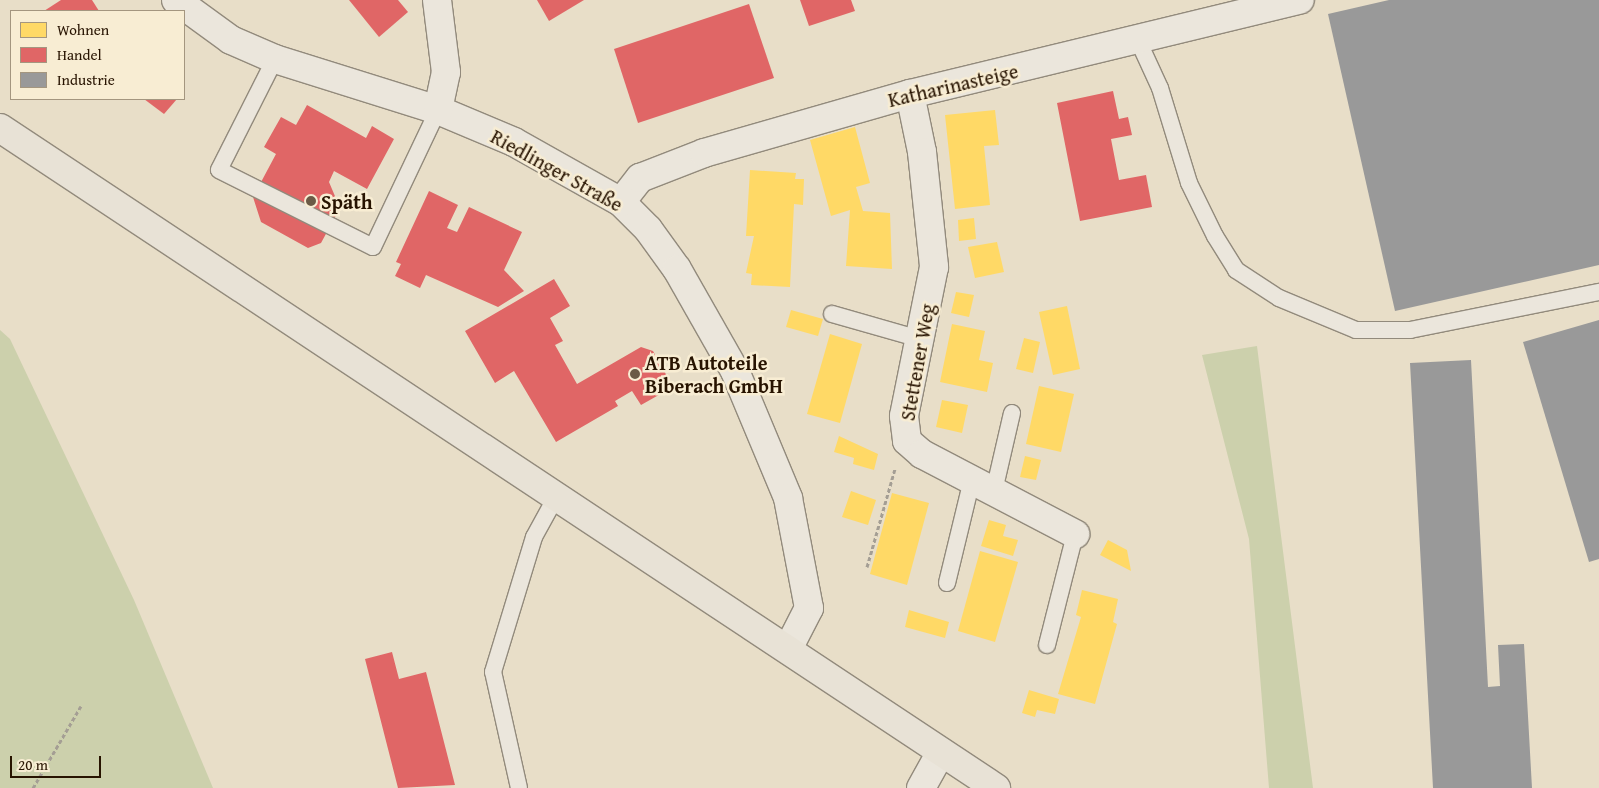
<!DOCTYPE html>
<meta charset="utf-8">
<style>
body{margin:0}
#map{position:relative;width:1599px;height:788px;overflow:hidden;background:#e8dec8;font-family:"Gentium Book Plus",serif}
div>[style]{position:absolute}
.green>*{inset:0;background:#ccd0ac}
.homes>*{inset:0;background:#ffd966}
.shops>*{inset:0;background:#e06666}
.industry>*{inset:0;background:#999}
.path>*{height:3px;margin-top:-1.5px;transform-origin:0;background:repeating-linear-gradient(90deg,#a49e94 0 4px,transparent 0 6.5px)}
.roads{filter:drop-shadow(1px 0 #928a7c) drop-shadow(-1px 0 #928a7c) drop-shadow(0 1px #928a7c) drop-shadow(0 -1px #928a7c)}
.service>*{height:16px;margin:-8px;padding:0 8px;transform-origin:8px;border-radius:8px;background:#ebe6dc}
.minor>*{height:28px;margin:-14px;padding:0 14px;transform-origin:14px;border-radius:14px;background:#ebe6dc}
.tertiary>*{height:28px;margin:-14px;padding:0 14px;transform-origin:14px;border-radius:14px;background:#ebe6dc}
.primary>*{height:28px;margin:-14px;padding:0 14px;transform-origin:14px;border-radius:14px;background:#e8e2d6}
.dots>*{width:14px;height:14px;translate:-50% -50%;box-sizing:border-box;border:2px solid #f8edd3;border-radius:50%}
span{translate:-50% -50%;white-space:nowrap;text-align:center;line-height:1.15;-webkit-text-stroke:5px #f8edd3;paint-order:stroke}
.street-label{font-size:20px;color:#271300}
.poi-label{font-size:20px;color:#271300;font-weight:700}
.left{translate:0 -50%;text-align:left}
.legend{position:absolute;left:10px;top:10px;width:175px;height:90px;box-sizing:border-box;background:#f8edd3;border:1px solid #a4967f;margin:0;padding:6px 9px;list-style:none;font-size:15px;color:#271300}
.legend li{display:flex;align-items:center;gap:10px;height:25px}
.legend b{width:25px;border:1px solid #a4967f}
.scale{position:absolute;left:10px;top:756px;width:91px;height:22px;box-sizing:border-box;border:2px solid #271300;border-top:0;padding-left:6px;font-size:15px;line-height:18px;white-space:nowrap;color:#271300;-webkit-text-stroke:4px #f8edd3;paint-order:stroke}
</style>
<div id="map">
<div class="green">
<div style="clip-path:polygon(0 330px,10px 339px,134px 600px,213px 788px,0 788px)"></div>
<div style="clip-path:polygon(1257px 346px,1313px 788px,1269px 788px,1249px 539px,1202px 355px)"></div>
</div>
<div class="homes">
<div style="clip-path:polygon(995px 110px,999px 145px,984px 146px,990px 205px,955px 209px,945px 115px)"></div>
<div style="clip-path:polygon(855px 127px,870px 183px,856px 187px,863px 211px,890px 213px,892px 269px,846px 266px,850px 210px,831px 216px,810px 140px)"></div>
<div style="clip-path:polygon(750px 170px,796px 173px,795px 179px,804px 179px,803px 205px,794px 204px,790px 287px,751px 285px,752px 274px,746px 273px,754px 236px,746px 236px)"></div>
<div style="clip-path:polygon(974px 218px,976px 239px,959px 241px,958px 220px)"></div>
<div style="clip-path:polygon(997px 242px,1004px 272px,975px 278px,968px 247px)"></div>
<div style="clip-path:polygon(956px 292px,974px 295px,969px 317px,951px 313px)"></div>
<div style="clip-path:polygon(1067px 306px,1080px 369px,1053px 375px,1039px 312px)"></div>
<div style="clip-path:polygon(791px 310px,823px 319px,818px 336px,786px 327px)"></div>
<div style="clip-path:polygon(952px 324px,985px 331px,979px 360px,993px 363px,987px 392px,940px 382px)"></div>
<div style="clip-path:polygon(830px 334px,862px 344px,840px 423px,807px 414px)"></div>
<div style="clip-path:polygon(1024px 338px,1040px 342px,1033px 373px,1016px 369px)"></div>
<div style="clip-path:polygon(1039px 386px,1074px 394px,1061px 452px,1026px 444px)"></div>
<div style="clip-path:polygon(942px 400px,968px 405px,962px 433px,936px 427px)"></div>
<div style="clip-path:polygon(839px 436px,878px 454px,874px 470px,853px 464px,854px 458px,834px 452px)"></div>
<div style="clip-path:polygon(1025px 456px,1041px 460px,1036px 480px,1020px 477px)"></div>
<div style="clip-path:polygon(851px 491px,876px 500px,868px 525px,842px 517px)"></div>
<div style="clip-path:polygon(892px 493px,929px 503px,907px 585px,870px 574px)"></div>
<div style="clip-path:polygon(989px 520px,1006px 525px,1003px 536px,1018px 540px,1013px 556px,981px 546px)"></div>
<div style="clip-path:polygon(1108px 540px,1127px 550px,1131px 571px,1100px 555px)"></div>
<div style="clip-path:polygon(980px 551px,1018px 562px,995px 642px,958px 631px)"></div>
<div style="clip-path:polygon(1082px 590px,1118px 599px,1113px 622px,1117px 624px,1095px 704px,1058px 694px,1081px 617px,1076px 615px)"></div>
<div style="clip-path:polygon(909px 610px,949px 622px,945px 638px,905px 627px)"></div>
<div style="clip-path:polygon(1029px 690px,1059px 699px,1055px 714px,1037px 710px,1035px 717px,1022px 713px)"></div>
</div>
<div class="shops">
<div style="clip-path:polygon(61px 0,92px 0,99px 11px,44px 11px)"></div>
<div style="clip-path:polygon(349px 0,398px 0,408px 12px,379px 37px)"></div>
<div style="clip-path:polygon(537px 0,584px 0,549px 21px)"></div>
<div style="clip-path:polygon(800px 0,851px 0,855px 11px,809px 26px)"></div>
<div style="clip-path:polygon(749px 4px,774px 78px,638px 123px,614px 49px)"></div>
<div style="clip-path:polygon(1113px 91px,1119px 119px,1128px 117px,1132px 135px,1111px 139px,1119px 180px,1146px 175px,1152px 207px,1080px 221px,1057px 103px)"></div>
<div style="clip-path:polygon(144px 99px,177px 99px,164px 114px)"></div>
<div style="clip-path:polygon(307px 105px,366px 138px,372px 126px,394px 139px,367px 189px,334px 171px,329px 182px,340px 208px,321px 243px,308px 248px,261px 222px,253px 197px,276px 154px,264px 147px,281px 117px,296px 125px)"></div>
<div style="clip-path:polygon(429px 191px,458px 205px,447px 228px,457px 232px,469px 207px,522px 232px,504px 270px,524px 291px,498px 307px,426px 275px,420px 288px,395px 276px,401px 264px,396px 262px)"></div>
<div style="clip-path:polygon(554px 279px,570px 306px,550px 318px,563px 341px,555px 345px,577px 384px,641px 347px,653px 351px,673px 387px,641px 405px,632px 391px,615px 401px,618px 406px,556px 442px,514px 371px,495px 383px,465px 331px)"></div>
<div style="clip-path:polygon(392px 652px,399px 679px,426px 672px,455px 785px,398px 788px,365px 659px)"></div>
</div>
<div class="industry">
<div style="clip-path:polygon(1389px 0,1599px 0,1599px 265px,1395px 311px,1328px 14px)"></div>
<div style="clip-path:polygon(1599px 320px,1599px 559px,1589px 562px,1523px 342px)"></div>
<div style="clip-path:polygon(1471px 360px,1488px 687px,1500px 686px,1498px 645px,1524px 644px,1532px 788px,1433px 788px,1410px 363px)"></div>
</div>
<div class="path">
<div style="left:867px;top:567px;width:102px;rotate:-74.1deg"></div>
<div style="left:33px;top:788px;width:95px;rotate:-59.7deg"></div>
</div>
<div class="roads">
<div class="service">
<div style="left:1137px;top:38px;width:55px;rotate:65.3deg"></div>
<div style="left:1160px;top:88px;width:99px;rotate:73deg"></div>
<div style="left:1189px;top:183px;width:59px;rotate:63.9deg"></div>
<div style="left:1215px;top:236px;width:40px;rotate:58deg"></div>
<div style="left:1236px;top:270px;width:51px;rotate:33.1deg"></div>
<div style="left:1279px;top:298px;width:83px;rotate:22.6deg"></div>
<div style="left:1356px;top:330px;width:54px"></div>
<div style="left:1410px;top:330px;width:193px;rotate:-11.4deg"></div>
<div style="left:275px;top:59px;width:124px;rotate:116.8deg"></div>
<div style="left:219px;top:170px;width:172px;rotate:26.6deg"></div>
<div style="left:373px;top:247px;width:152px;rotate:-64.6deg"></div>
<div style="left:832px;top:314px;width:91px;rotate:15.9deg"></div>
<div style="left:994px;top:491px;width:80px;rotate:-77deg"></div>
<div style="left:947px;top:583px;width:106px;rotate:-76.4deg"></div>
<div style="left:1047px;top:645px;width:114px;rotate:-75.8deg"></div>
<div style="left:519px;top:788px;width:119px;rotate:-102.6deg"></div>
<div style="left:493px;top:672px;width:141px;rotate:-73.1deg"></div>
<div style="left:534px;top:537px;width:46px;rotate:-61.2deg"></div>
</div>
<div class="minor">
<div style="left:176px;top:0;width:68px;rotate:36deg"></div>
<div style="left:231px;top:40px;width:48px;rotate:23.4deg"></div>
<div style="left:275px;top:59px;width:171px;rotate:17.4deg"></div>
<div style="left:438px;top:110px;width:82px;rotate:22.8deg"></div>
<div style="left:514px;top:142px;width:123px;rotate:29.3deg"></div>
<div style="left:621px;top:202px;width:38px;rotate:45deg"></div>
<div style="left:648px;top:229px;width:49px;rotate:54.1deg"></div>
<div style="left:677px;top:269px;width:117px;rotate:60.4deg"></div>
<div style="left:735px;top:371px;width:138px;rotate:67.3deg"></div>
<div style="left:788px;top:498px;width:112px;rotate:79.2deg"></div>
<div style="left:809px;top:608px;width:44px;rotate:117.1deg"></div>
<div style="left:437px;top:0;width:73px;rotate:82.9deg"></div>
<div style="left:446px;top:72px;width:39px;rotate:102deg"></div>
<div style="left:910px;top:94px;width:59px;rotate:78.3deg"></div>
<div style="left:922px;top:152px;width:116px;rotate:84deg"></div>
<div style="left:934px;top:267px;width:152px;rotate:101.4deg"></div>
<div style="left:904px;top:416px;width:25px;rotate:83deg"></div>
<div style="left:907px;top:441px;width:20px;rotate:41deg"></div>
<div style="left:922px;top:454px;width:173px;rotate:27.6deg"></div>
<div style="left:621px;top:202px;width:31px;rotate:-52deg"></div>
<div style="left:640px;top:178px;width:69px;rotate:-21.3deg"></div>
<div style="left:704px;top:153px;width:214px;rotate:-16deg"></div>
<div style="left:910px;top:94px;width:401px;rotate:-13.6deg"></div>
</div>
<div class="tertiary">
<div style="left:921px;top:788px;width:41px;rotate:-60.9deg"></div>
</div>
<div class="primary">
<div style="left:0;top:128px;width:1195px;rotate:33.53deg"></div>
</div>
</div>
<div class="dots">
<div style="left:311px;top:201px;background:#6b5a46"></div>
<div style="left:635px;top:374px;background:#6b5a46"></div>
</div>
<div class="street-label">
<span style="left:953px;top:85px;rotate:-13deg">Katharinasteige</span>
<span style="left:557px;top:170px;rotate:29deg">Riedlinger Straße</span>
<span style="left:917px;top:362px;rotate:-80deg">Stettener Weg</span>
</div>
<div class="poi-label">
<span class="left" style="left:321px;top:201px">Späth</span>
<span class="left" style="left:645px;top:374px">ATB Autoteile<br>Biberach GmbH</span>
</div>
<ul class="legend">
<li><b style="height:14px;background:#ffd966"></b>Wohnen</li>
<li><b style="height:14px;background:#e06666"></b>Handel</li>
<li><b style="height:14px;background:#999"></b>Industrie</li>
</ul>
<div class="scale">20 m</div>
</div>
